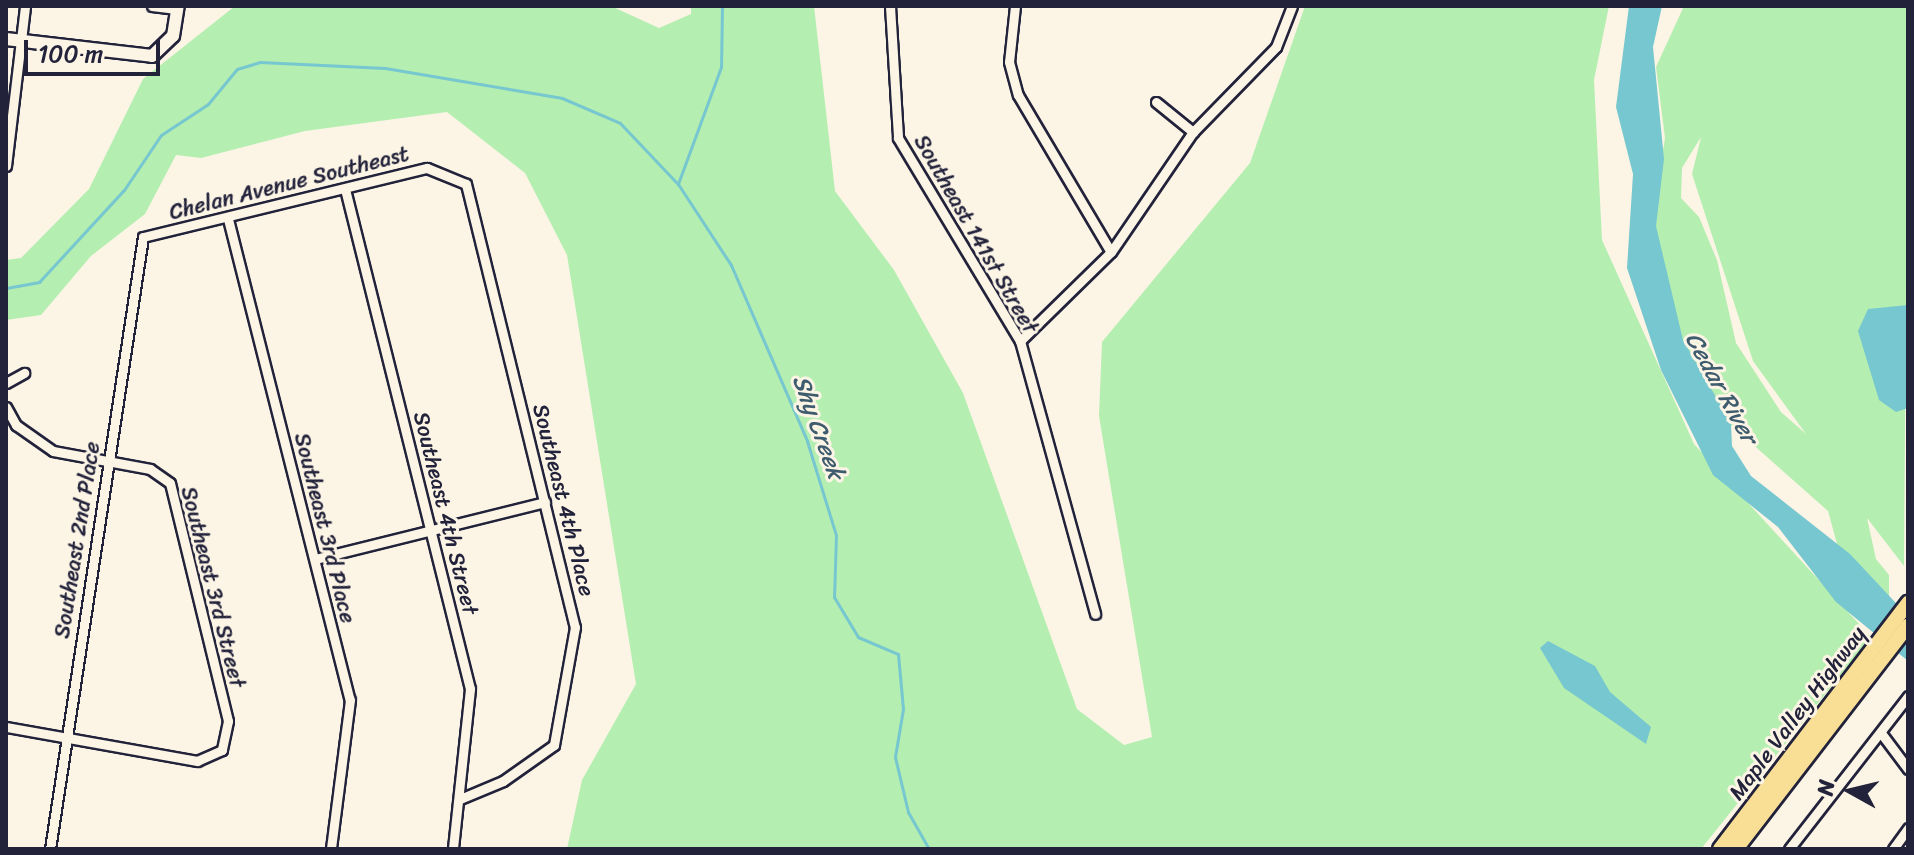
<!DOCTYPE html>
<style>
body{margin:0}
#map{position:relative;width:1914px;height:855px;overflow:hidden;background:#fcf5e5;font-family:Sriracha,sans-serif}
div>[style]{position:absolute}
.green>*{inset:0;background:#b5eeb1}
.water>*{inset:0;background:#76c7cf}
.stream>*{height:3px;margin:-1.5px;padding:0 1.5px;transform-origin:1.5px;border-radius:1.5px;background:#76c7cf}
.roads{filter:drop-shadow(2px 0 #22223b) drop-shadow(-2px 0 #22223b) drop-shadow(0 2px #22223b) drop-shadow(0 -2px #22223b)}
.street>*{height:9px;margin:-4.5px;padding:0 4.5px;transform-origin:4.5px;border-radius:4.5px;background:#fcf5e5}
.secondary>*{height:12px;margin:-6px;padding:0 6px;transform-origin:6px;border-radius:6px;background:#fcf5e5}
.primary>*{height:14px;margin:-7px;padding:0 7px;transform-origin:7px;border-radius:7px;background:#f9df96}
span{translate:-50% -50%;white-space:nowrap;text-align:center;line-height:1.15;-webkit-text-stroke:6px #fcf5e5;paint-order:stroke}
.street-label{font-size:22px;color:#22223b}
.water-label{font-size:24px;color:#3f5c6f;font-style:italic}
.frame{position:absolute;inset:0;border:8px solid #22223b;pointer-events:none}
.north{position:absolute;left:1810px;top:751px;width:80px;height:80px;-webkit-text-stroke:6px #fcf5e5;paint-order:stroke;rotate:278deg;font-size:22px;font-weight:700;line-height:32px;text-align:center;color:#22223b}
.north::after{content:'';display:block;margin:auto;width:28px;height:36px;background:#22223b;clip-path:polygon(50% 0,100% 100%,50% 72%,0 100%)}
.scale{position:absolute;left:24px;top:40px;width:136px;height:36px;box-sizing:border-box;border:4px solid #22223b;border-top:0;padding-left:10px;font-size:24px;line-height:28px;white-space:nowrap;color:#22223b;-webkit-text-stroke:6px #fcf5e5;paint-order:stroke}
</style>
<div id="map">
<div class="green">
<div style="clip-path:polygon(235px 6px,611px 6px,659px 28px,691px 14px,691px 6px,814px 6px,835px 191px,894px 270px,963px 393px,1077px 709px,1124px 745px,1152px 737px,1099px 416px,1102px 342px,1250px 163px,1305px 6px,1609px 6px,1594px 80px,1602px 240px,1694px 444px,1871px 637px,1701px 849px,567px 849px,582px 780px,636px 684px,567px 255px,525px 173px,447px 112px,305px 131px,201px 158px,176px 155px,145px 214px,91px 256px,41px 315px,6px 320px,6px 260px,21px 258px,89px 189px,143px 79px)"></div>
<div style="clip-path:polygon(evenodd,1684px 6px,1908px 6px,1904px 566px,1867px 518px,1876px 559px,1889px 575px,1889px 604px,1839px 551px,1828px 511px,1696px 394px,1646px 255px,1665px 138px,1656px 67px,1684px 6px,1701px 137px,1692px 174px,1753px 361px,1806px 434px,1781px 412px,1736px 343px,1717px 260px,1699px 217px,1681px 198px,1682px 168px,1701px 137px)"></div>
</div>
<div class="water">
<div style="clip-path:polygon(1629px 6px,1662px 6px,1653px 47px,1664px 159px,1656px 226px,1683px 340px,1731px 423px,1732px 446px,1751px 476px,1850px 554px,1908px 616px,1908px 661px,1836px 602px,1778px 527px,1713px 475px,1661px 370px,1627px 268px,1633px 174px,1616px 107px)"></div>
<div style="clip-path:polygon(1908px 305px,1908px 408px,1896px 412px,1879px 400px,1858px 331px,1868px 309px)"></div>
<div style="clip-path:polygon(1548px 641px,1595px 666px,1610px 692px,1651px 727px,1646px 744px,1564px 688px,1540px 648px)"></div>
</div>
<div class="stream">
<div style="left:722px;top:6px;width:61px;rotate:90.9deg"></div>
<div style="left:721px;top:67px;width:125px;rotate:110.2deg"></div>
<div style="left:678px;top:184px;width:97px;rotate:56.8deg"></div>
<div style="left:731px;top:265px;width:192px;rotate:66.6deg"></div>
<div style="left:807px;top:441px;width:98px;rotate:72.9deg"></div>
<div style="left:836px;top:535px;width:62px;rotate:91.8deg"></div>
<div style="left:834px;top:597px;width:47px;rotate:59deg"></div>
<div style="left:858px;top:637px;width:43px;rotate:23deg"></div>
<div style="left:898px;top:654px;width:55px;rotate:84.8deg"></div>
<div style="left:903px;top:709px;width:49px;rotate:99.5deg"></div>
<div style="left:895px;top:757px;width:57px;rotate:76.7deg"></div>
<div style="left:908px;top:812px;width:43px;rotate:60.4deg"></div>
<div style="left:6px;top:288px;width:34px;rotate:-10deg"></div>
<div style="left:39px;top:282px;width:125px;rotate:-47.3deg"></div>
<div style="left:124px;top:190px;width:66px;rotate:-56.1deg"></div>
<div style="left:161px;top:135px;width:56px;rotate:-33.4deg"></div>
<div style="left:208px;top:104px;width:45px;rotate:-50.4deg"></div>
<div style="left:237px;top:69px;width:24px;rotate:-17deg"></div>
<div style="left:260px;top:62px;width:125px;rotate:2.7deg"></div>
<div style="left:385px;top:68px;width:180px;rotate:9.6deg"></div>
<div style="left:562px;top:98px;width:63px;rotate:23.3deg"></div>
<div style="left:620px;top:123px;width:83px;rotate:46.5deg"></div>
</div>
<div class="roads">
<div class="street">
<div style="left:152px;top:6px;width:26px;rotate:7deg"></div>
<div style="left:890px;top:6px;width:132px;rotate:86.5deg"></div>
<div style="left:898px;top:138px;width:237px;rotate:59deg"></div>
<div style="left:1020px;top:341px;width:283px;rotate:74.6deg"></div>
<div style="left:1015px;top:6px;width:56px;rotate:96.1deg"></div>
<div style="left:1009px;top:62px;width:34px;rotate:75deg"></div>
<div style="left:1018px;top:95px;width:182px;rotate:59.4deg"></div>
<div style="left:1156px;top:102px;width:48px;rotate:39deg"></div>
<div style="left:6px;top:166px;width:161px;rotate:-83.2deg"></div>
<div style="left:345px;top:189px;width:515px;rotate:75.96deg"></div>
<div style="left:470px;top:689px;width:161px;rotate:96.1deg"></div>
<div style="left:228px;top:219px;width:496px;rotate:75.8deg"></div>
<div style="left:350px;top:700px;width:150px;rotate:97.3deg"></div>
<div style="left:1020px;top:341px;width:127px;rotate:-44.4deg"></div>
<div style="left:1111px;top:252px;width:145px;rotate:-55.7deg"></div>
<div style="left:1193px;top:132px;width:119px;rotate:-45.7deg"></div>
<div style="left:1276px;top:47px;width:44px;rotate:-68.7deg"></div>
<div style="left:6px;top:383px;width:21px;rotate:-29deg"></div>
<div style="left:6px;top:407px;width:21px;rotate:61deg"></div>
<div style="left:16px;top:425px;width:45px;rotate:35.1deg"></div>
<div style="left:53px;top:451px;width:99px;rotate:10.5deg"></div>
<div style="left:150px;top:469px;width:24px;rotate:35deg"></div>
<div style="left:170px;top:483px;width:245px;rotate:76.3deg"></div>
<div style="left:228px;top:721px;width:30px;rotate:102deg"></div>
<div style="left:222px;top:750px;width:27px;rotate:156deg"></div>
<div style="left:197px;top:761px;width:194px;rotate:-169.9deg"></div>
<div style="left:315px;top:559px;width:237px;rotate:-13.9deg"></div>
<div style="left:1881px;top:733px;width:45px;rotate:53.1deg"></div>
<div style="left:50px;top:849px;width:619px;rotate:-81.36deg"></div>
<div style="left:143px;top:237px;width:292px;rotate:-13.7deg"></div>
<div style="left:427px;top:168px;width:42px;rotate:22.3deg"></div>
<div style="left:466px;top:184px;width:456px;rotate:76.2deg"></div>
<div style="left:575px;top:627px;width:120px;rotate:100.1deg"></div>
<div style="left:554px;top:745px;width:62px;rotate:144.8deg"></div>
<div style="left:503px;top:781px;width:47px;rotate:157.3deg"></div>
<div style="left:1789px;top:849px;width:194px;rotate:-52.1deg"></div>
<div style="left:1893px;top:849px;width:26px;rotate:-54deg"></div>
</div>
<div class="secondary">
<div style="left:6px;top:39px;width:147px;rotate:6.6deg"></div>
<div style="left:152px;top:56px;width:29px;rotate:-44deg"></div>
<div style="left:173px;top:36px;width:30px;rotate:-81deg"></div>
</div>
<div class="primary">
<div style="left:1720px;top:849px;width:310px;rotate:-52.6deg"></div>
<div style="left:1736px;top:849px;width:282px;rotate:-52.4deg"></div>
</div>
</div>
<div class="street-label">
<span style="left:289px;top:183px;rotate:-14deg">Chelan Avenue Southeast</span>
<span style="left:976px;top:234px;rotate:60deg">Southeast 141st Street</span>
<span style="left:564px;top:500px;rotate:76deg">Southeast 4th Place</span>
<span style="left:446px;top:513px;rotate:76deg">Southeast 4th Street</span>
<span style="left:325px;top:528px;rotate:76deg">Southeast 3rd Place</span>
<span style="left:77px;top:540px;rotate:-81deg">Southeast 2nd Place</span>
<span style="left:213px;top:587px;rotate:76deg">Southeast 3rd Street</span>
<span style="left:1797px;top:713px;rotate:-53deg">Maple Valley Highway</span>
</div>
<div class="water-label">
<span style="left:1721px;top:388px;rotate:61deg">Cedar River</span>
<span style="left:818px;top:427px;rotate:70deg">Shy Creek</span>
</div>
<div class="frame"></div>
<div class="north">N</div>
<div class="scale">100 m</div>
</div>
